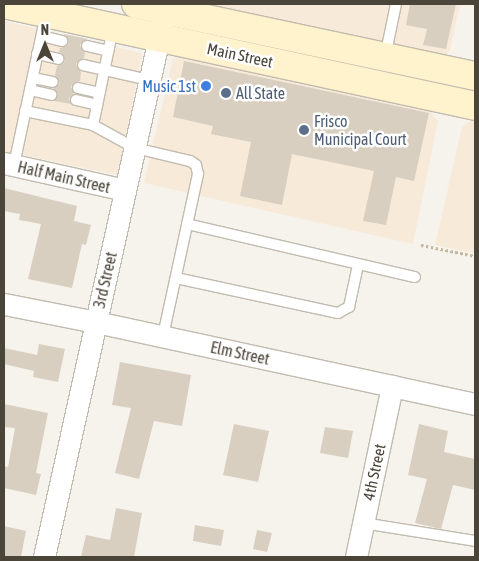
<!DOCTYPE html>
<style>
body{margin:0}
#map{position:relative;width:479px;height:561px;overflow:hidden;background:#f6f3ec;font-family:"Asap Condensed",sans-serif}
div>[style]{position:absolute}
.commercial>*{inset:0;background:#f7ead8}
.building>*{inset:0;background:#d8cfc1}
.path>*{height:3px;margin-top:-1.5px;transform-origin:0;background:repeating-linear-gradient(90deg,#c4b79f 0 2.5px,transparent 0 5px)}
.roads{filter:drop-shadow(1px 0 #c2bbae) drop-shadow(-1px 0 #c2bbae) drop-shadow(0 1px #c2bbae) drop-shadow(0 -1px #c2bbae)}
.service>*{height:10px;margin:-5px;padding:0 5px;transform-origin:5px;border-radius:5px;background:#fff}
.minor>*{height:21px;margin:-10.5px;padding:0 10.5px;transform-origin:10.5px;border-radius:10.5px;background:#fff}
.secondary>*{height:28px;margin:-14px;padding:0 14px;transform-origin:14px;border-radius:14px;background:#fff3cd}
.dots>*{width:14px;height:14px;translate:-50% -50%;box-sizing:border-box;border:2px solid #fff;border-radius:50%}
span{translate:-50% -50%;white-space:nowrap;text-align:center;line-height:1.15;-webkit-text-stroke:5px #fff;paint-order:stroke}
.street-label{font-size:16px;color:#4b4439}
.shop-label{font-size:16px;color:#366cbe}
.right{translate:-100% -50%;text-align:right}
.service-label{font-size:16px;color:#4e5e75}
.left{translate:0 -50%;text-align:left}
.frame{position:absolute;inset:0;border:5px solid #4b4439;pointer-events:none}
.north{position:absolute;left:20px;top:20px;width:50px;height:50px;-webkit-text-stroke:4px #fff;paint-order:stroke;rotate:0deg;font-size:14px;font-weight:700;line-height:20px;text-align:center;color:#4b4439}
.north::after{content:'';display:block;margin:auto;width:18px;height:22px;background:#4b4439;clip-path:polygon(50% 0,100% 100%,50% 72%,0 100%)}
</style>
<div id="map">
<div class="commercial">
<div style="clip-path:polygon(204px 4px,460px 4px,450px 50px,444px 57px)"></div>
<div style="clip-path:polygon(4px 21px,142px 53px,118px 175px,4px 151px)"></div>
<div style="clip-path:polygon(183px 54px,427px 107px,438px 121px,413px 244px,144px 183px,173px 59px)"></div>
<div style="clip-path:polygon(473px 119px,475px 119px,475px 253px,435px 245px,462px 127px)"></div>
</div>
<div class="building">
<div style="clip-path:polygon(410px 4px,456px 4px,446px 49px,423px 45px,427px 29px,406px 25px)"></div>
<div style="clip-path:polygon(64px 34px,88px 39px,80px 44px,81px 48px,85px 53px,84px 58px,76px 63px,77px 67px,81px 72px,80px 81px,71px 86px,74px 93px,69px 98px,71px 104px,54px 101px,58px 94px,53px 89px,60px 83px,55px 75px,57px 66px,63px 64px,65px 60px,63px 54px,59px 52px,60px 48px,67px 46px,69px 42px)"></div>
<div style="clip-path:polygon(184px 61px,429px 113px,414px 181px,396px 177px,386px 225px,363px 221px,374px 171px,292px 154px,282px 205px,240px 196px,251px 142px,211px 134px,213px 126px,173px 117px)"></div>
<div style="clip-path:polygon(4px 188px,77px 206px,74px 221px,91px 225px,86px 245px,82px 244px,72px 288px,28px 279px,41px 224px,19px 220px,20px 214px,4px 211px)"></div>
<div style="clip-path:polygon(39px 344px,65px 349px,58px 382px,33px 377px,34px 371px,4px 364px,4px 348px,37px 355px)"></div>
<div style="clip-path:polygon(120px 362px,191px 375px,182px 426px,154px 421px,139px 479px,115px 473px,131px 408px,112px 405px)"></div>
<div style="clip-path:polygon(4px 404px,48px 413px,36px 473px,41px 474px,36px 495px,4px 488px,4px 466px,8px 467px,15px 428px,4px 427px)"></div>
<div style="clip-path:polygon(234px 424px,269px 431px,258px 482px,223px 475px)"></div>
<div style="clip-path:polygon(419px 424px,448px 431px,444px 452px,475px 459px,475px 490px,453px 485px,441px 529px,415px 523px,427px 479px,408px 475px)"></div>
<div style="clip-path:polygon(325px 427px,353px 431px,348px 458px,320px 453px)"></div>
<div style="clip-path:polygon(116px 508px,142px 513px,134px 557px,81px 557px,86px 535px,110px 540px)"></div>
<div style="clip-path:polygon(195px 525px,224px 530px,221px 546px,193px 541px)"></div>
<div style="clip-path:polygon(4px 526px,26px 531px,21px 557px,4px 557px)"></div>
<div style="clip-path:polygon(257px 530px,272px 533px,267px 552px,253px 549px)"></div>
</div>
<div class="path">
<div style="left:421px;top:245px;width:55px;rotate:11.5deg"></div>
</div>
<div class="roads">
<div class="service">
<div style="left:42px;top:36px;width:21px;rotate:14deg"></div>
<div style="left:87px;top:46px;width:22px;rotate:13deg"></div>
<div style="left:37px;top:54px;width:22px;rotate:13deg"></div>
<div style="left:385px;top:57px;width:54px;rotate:-78.3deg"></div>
<div style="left:83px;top:65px;width:68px;rotate:12.8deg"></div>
<div style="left:33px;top:78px;width:20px;rotate:11deg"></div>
<div style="left:78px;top:88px;width:22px;rotate:13deg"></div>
<div style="left:30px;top:90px;width:22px;rotate:13deg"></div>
<div style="left:76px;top:100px;width:22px;rotate:13deg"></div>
<div style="left:25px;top:111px;width:69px;rotate:11.6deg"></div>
<div style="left:93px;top:125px;width:99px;rotate:-78.3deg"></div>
<div style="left:93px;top:125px;width:48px;rotate:28.7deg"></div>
<div style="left:135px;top:148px;width:57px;rotate:13.3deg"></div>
<div style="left:190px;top:161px;width:7px;rotate:34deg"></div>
<div style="left:196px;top:165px;width:9px;rotate:77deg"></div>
<div style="left:198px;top:174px;width:166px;rotate:102.2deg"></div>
<div style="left:14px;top:165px;width:154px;rotate:-78deg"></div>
<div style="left:187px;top:224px;width:234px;rotate:13.1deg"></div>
<div style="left:176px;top:278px;width:166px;rotate:12.2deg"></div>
<div style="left:338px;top:313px;width:13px;rotate:-29deg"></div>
<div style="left:349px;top:307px;width:43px;rotate:-77.9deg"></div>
<div style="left:363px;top:523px;width:113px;rotate:9.1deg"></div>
</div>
<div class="minor">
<div style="left:4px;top:163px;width:124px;rotate:12.6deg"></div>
<div style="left:4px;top:304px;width:94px;rotate:11.1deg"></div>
<div style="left:96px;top:322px;width:388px;rotate:12.2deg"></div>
<div style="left:44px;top:557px;width:546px;rotate:-77.52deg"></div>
<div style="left:356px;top:557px;width:175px;rotate:-78.1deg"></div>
</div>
<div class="secondary">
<div style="left:4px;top:4px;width:482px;rotate:12.2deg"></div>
<div style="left:136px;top:4px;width:347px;rotate:12deg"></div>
</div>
</div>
<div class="dots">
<div style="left:206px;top:86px;background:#3f7fe0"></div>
<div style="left:226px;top:93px;background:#5c6f8a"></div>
<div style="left:304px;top:130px;background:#5c6f8a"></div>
</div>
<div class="street-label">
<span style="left:240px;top:55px;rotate:12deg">Main Street</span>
<span style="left:64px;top:177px;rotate:13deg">Half Main Street</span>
<span style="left:105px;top:280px;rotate:-77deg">3rd Street</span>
<span style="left:240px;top:353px;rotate:12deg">Elm Street</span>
<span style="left:374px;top:472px;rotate:-78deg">4th Street</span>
</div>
<div class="shop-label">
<span class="right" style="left:196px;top:86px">Music 1st</span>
</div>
<div class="service-label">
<span class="left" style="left:236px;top:93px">All State</span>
<span class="left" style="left:314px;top:130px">Frisco<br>Municipal Court</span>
</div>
<div class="frame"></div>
<div class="north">N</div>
</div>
